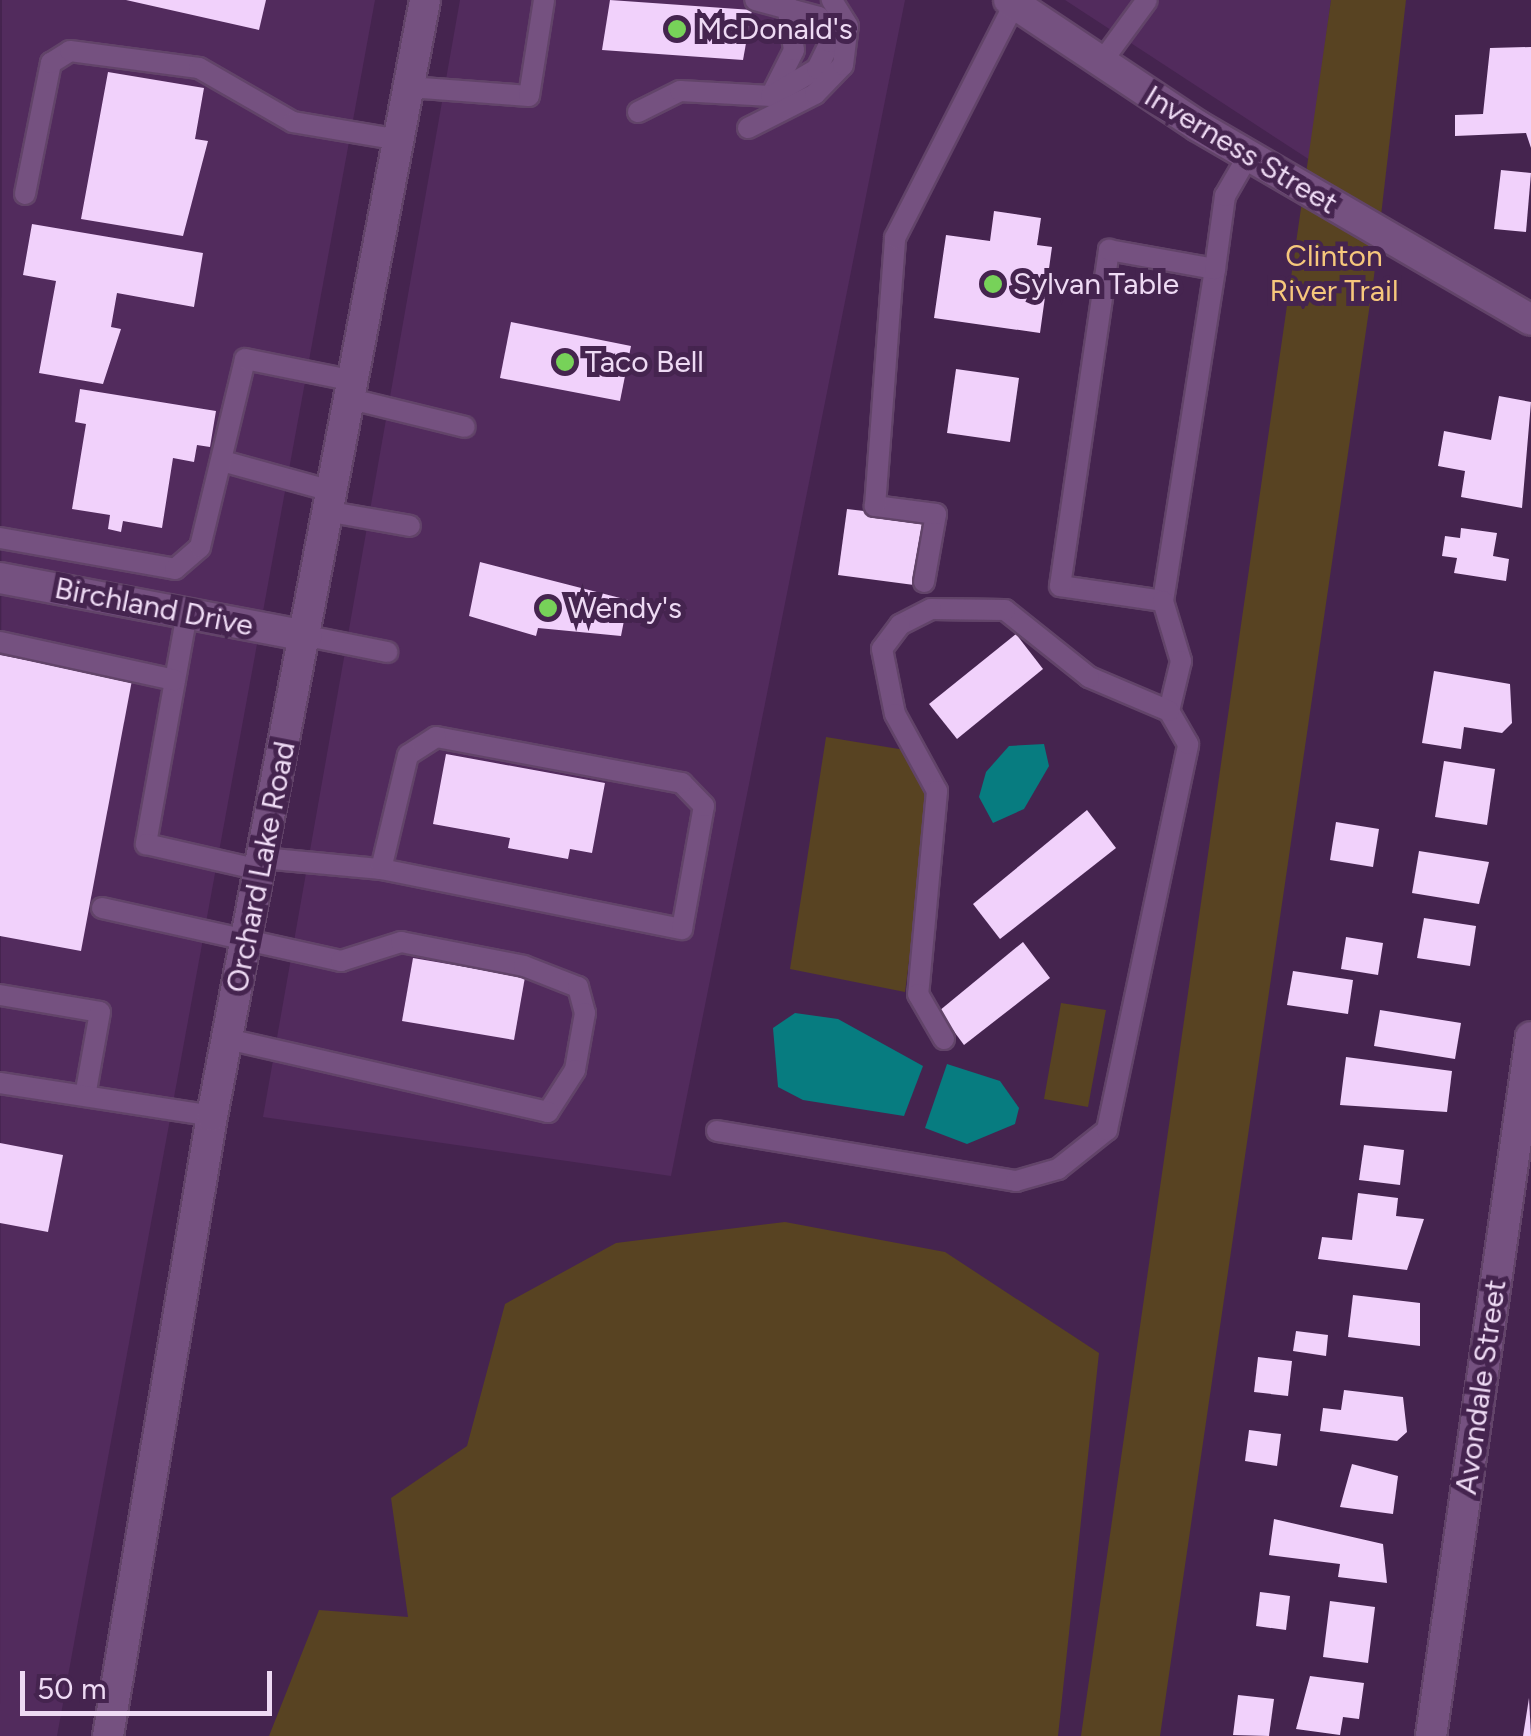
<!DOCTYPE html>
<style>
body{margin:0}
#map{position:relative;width:1531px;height:1736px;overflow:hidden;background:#45244f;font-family:Figtree,sans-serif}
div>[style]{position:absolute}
.built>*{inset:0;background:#522b5d}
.green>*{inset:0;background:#584322}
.water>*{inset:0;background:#077c80}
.building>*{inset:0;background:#f1d1fb}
.roads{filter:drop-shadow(2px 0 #624469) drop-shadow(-2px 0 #624469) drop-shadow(0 2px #624469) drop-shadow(0 -2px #624469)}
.service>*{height:20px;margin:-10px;padding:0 10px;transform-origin:10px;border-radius:10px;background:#755180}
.minor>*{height:30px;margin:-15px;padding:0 15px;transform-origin:15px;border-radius:15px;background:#755180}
.secondary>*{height:30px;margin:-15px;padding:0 15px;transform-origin:15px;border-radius:15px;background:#755180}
.dots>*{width:28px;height:28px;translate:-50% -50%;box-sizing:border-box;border:5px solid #45244f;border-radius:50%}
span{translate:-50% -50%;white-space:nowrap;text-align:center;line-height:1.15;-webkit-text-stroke:10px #45244f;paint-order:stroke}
.poi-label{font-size:30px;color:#eedaf4}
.left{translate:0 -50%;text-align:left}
.street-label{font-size:30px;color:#eedaf4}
.park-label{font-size:30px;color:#f6c77c}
.scale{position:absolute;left:20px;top:1671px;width:252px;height:45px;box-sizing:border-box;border:5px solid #eedaf4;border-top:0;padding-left:12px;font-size:30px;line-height:35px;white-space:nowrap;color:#eedaf4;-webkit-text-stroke:8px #45244f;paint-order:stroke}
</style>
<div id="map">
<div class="built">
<div style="clip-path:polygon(2px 0,375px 0,57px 1736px,0 1736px)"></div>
<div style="clip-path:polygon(460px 0,905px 0,671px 1176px,263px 1117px)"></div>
<div style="clip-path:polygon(1065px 0,1331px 0,1310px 160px)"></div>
</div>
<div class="green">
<div style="clip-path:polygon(1331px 0,1406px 0,1374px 276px,1160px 1736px,1081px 1736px)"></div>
<div style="clip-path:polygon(826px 737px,905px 750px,931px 792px,905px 992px,790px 969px)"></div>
<div style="clip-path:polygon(1061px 1003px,1106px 1010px,1088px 1107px,1044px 1099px)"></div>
<div style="clip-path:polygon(785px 1222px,945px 1252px,1099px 1353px,1058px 1736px,269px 1736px,319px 1610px,408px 1617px,391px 1498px,467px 1446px,505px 1304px,616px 1243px)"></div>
</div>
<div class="water">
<div style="clip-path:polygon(1044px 744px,1049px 766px,1024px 809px,993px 823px,979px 797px,986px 772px,1009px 746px)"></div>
<div style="clip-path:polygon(795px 1013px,838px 1019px,923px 1066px,904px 1116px,803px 1100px,778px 1087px,773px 1028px)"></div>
<div style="clip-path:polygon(947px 1064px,1000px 1081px,1019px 1108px,1015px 1124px,967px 1144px,925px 1128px)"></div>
</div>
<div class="building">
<div style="clip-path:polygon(126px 0,266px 0,259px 30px)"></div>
<div style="clip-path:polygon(610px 0,752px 10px,743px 60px,602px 50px)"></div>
<div style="clip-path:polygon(1531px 47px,1531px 148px,1526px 133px,1455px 136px,1455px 115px,1483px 114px,1490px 48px)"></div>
<div style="clip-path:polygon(108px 72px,204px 88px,195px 139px,208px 141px,183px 236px,81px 219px)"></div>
<div style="clip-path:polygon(1501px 170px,1531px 173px,1526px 232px,1494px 229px)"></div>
<div style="clip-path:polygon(994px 211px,1041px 218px,1037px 245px,1052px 247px,1040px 333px,934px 318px,946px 235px,990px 241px)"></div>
<div style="clip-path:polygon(32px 224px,203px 253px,194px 307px,117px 293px,111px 327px,121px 329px,103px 384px,39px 373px,56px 281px,23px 275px)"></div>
<div style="clip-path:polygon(511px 322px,631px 346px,620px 401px,500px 378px)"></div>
<div style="clip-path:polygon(956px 369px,1019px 378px,1010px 442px,947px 433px)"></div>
<div style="clip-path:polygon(80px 389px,216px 411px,210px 447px,197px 445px,194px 462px,173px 458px,162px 528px,123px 521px,121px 532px,108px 529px,110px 515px,72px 509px,86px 424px,75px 422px)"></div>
<div style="clip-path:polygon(1499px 396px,1531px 402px,1522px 508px,1461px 497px,1465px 471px,1438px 466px,1444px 431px,1491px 440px)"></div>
<div style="clip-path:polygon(847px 509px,923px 518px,914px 585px,838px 575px)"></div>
<div style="clip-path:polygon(1461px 528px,1497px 533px,1493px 556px,1509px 559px,1506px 581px,1454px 573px,1457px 558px,1442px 556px,1445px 536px,1460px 538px)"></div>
<div style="clip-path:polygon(480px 562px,628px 600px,621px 636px,538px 628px,536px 636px,469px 616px)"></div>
<div style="clip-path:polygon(1016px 634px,1043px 669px,957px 739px,929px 704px)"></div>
<div style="clip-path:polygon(0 655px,132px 680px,81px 951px,0 936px)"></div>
<div style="clip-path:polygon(1434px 671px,1510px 684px,1512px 723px,1502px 733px,1464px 727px,1461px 749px,1422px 743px)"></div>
<div style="clip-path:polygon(446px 754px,605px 783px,592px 853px,570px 849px,568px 859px,508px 848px,510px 838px,433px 824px)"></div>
<div style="clip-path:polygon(1444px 761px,1495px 769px,1487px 825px,1435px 817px)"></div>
<div style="clip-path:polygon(1087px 810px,1116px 848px,1000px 939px,973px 904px)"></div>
<div style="clip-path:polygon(1336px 822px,1379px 829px,1373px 867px,1330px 860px)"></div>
<div style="clip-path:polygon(1419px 851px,1489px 862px,1479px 904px,1412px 893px)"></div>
<div style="clip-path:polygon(1424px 918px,1476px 926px,1470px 966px,1417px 958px)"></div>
<div style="clip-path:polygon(1346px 937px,1383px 943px,1378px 975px,1341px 969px)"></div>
<div style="clip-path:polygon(1023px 942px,1050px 978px,964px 1045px,939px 1011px)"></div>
<div style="clip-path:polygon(413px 958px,525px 977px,514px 1040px,402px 1021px)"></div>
<div style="clip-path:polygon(1293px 971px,1353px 980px,1348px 1014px,1287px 1005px)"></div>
<div style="clip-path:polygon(1380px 1010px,1461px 1023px,1455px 1059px,1374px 1046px)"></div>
<div style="clip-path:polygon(1346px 1057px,1452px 1071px,1447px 1112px,1340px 1105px)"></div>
<div style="clip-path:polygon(0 1143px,63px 1155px,48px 1232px,0 1223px)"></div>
<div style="clip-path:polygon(1364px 1145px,1404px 1150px,1400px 1185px,1359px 1180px)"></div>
<div style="clip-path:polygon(1358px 1193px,1398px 1198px,1396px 1216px,1424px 1219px,1407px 1270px,1318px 1259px,1322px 1237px,1352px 1240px)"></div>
<div style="clip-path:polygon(1353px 1295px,1420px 1303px,1420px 1346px,1348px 1337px)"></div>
<div style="clip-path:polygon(1296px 1331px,1328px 1335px,1326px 1356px,1293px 1351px)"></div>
<div style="clip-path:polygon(1258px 1357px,1292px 1361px,1288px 1396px,1254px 1392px)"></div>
<div style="clip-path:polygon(1344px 1390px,1403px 1397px,1407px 1432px,1397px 1441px,1320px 1431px,1323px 1408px,1341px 1410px)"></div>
<div style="clip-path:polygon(1249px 1430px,1281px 1434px,1277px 1466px,1245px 1461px)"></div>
<div style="clip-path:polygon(1352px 1464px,1398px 1476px,1393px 1514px,1340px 1507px)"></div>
<div style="clip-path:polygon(1274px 1519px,1383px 1544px,1387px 1583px,1338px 1577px,1340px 1564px,1269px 1555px)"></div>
<div style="clip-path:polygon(1260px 1592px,1290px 1596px,1286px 1630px,1256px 1626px)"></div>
<div style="clip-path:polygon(1330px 1601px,1375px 1607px,1368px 1663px,1323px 1657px)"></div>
<div style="clip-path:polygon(1310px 1676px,1364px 1683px,1359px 1719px,1343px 1717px,1340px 1735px,1296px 1729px)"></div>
<div style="clip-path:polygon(1238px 1695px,1274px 1699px,1269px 1736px,1233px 1735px)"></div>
<div style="clip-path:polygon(1529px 1698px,1531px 1736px,1523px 1736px)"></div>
</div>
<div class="roads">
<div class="service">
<div style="left:1100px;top:64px;width:79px;rotate:-53.7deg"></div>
<div style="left:409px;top:87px;width:120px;rotate:4.3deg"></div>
<div style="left:529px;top:96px;width:97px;rotate:-81.1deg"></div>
<div style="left:771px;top:96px;width:51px;rotate:-63.4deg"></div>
<div style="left:794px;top:50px;width:46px;rotate:-98.8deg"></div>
<div style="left:638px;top:112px;width:47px;rotate:-26.6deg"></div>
<div style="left:680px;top:91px;width:91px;rotate:3.1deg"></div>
<div style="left:771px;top:96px;width:53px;rotate:-30.4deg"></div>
<div style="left:817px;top:69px;width:30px;rotate:-64deg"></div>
<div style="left:830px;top:42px;width:27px;rotate:-114deg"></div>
<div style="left:819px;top:17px;width:66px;rotate:-165.1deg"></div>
<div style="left:748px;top:128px;width:75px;rotate:-26.9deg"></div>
<div style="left:815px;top:94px;width:40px;rotate:-46deg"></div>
<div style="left:843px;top:65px;width:39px;rotate:-83deg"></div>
<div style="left:848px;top:26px;width:31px;rotate:-122deg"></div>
<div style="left:25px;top:194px;width:134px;rotate:-78.8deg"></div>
<div style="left:51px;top:63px;width:22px;rotate:-32deg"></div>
<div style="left:70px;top:51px;width:130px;rotate:7.5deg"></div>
<div style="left:199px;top:68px;width:108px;rotate:29.9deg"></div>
<div style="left:293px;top:122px;width:108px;rotate:9.6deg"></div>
<div style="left:1215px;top:269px;width:336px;rotate:98.9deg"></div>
<div style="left:1163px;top:601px;width:104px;rotate:-171.7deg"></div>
<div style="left:1060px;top:586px;width:340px;rotate:-81.7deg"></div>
<div style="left:1109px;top:250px;width:108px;rotate:10.2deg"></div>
<div style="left:1215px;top:269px;width:74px;rotate:-82.2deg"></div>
<div style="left:1225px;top:196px;width:46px;rotate:-60.1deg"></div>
<div style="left:351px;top:399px;width:117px;rotate:13.8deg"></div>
<div style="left:226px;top:462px;width:113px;rotate:15.4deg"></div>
<div style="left:331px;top:512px;width:80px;rotate:10deg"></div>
<div style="left:0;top:538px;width:178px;rotate:10deg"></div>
<div style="left:175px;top:569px;width:33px;rotate:-41deg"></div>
<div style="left:200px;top:547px;width:193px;rotate:-76.5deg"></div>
<div style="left:245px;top:359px;width:111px;rotate:11.4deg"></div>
<div style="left:924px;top:582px;width:69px;rotate:-80deg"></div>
<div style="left:936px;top:514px;width:62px;rotate:-172.5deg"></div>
<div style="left:875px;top:506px;width:269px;rotate:-85.7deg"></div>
<div style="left:895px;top:238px;width:263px;rotate:-63deg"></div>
<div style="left:1163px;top:601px;width:63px;rotate:73.3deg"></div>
<div style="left:1181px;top:661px;width:51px;rotate:103.5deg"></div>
<div style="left:187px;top:613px;width:235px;rotate:100.1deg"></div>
<div style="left:146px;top:844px;width:117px;rotate:12.8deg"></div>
<div style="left:307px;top:636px;width:82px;rotate:11.3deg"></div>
<div style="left:0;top:642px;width:179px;rotate:12.3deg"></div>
<div style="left:262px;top:858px;width:120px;rotate:5.3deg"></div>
<div style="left:381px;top:869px;width:307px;rotate:11.3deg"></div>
<div style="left:682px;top:929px;width:125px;rotate:-79.9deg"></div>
<div style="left:704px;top:806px;width:32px;rotate:-134deg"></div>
<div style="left:682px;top:783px;width:250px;rotate:-169.4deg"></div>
<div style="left:436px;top:737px;width:33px;rotate:147deg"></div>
<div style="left:408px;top:755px;width:117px;rotate:103.3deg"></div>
<div style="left:102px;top:908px;width:245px;rotate:12.5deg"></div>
<div style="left:341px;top:961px;width:63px;rotate:-17.6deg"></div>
<div style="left:401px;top:942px;width:125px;rotate:11deg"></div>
<div style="left:524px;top:966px;width:58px;rotate:21.3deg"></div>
<div style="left:578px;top:987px;width:27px;rotate:75deg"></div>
<div style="left:585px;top:1013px;width:58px;rotate:100deg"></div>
<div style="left:575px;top:1070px;width:50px;rotate:122.7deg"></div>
<div style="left:548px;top:1112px;width:329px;rotate:-167.2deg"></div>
<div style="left:0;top:995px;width:101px;rotate:9.6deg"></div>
<div style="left:100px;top:1012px;width:85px;rotate:100.1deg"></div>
<div style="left:0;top:1083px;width:215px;rotate:8.8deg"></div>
<div style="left:717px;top:1131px;width:303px;rotate:9.5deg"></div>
<div style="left:1016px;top:1181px;width:44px;rotate:-15.9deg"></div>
<div style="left:1058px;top:1169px;width:63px;rotate:-38.5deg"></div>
<div style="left:1107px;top:1130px;width:394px;rotate:-78.1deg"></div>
<div style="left:1188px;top:744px;width:38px;rotate:-120deg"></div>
<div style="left:1169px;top:711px;width:87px;rotate:-157deg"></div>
<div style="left:1089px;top:677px;width:107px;rotate:-141.4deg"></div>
<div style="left:1005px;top:610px;width:74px;rotate:-179.2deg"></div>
<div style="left:931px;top:609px;width:35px;rotate:153deg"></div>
<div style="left:900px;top:625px;width:30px;rotate:127deg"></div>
<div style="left:882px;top:649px;width:66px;rotate:78.7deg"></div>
<div style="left:895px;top:714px;width:88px;rotate:61.4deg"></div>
<div style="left:937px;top:791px;width:204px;rotate:95.3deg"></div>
<div style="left:918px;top:994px;width:52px;rotate:60deg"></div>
</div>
<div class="minor">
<div style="left:1009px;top:0;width:227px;rotate:33.7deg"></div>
<div style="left:1198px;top:126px;width:385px;rotate:30.2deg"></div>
<div style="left:0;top:578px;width:312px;rotate:10.7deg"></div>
<div style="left:1431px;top:1736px;width:706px;rotate:-81.86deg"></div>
</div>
<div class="secondary">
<div style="left:108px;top:1736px;width:629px;rotate:-80.48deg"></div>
<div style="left:212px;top:1116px;width:1136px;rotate:-79.19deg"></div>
</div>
</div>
<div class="dots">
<div style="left:677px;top:29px;background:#77d259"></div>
<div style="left:993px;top:284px;background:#77d259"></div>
<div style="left:565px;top:362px;background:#77d259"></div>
<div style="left:548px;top:608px;background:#77d259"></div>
</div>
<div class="poi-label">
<span class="left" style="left:697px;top:29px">McDonald's</span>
<span class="left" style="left:1013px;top:284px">Sylvan Table</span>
<span class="left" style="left:585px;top:362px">Taco Bell</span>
<span class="left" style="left:568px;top:608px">Wendy's</span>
</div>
<div class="street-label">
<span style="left:1241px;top:150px;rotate:31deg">Inverness Street</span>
<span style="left:154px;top:607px;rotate:11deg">Birchland Drive</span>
<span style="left:261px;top:867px;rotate:-79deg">Orchard Lake Road</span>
<span style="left:1481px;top:1387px;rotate:-82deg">Avondale Street</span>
</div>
<div class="park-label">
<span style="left:1334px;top:273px">Clinton<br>River Trail</span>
</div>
<div class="scale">50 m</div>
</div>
